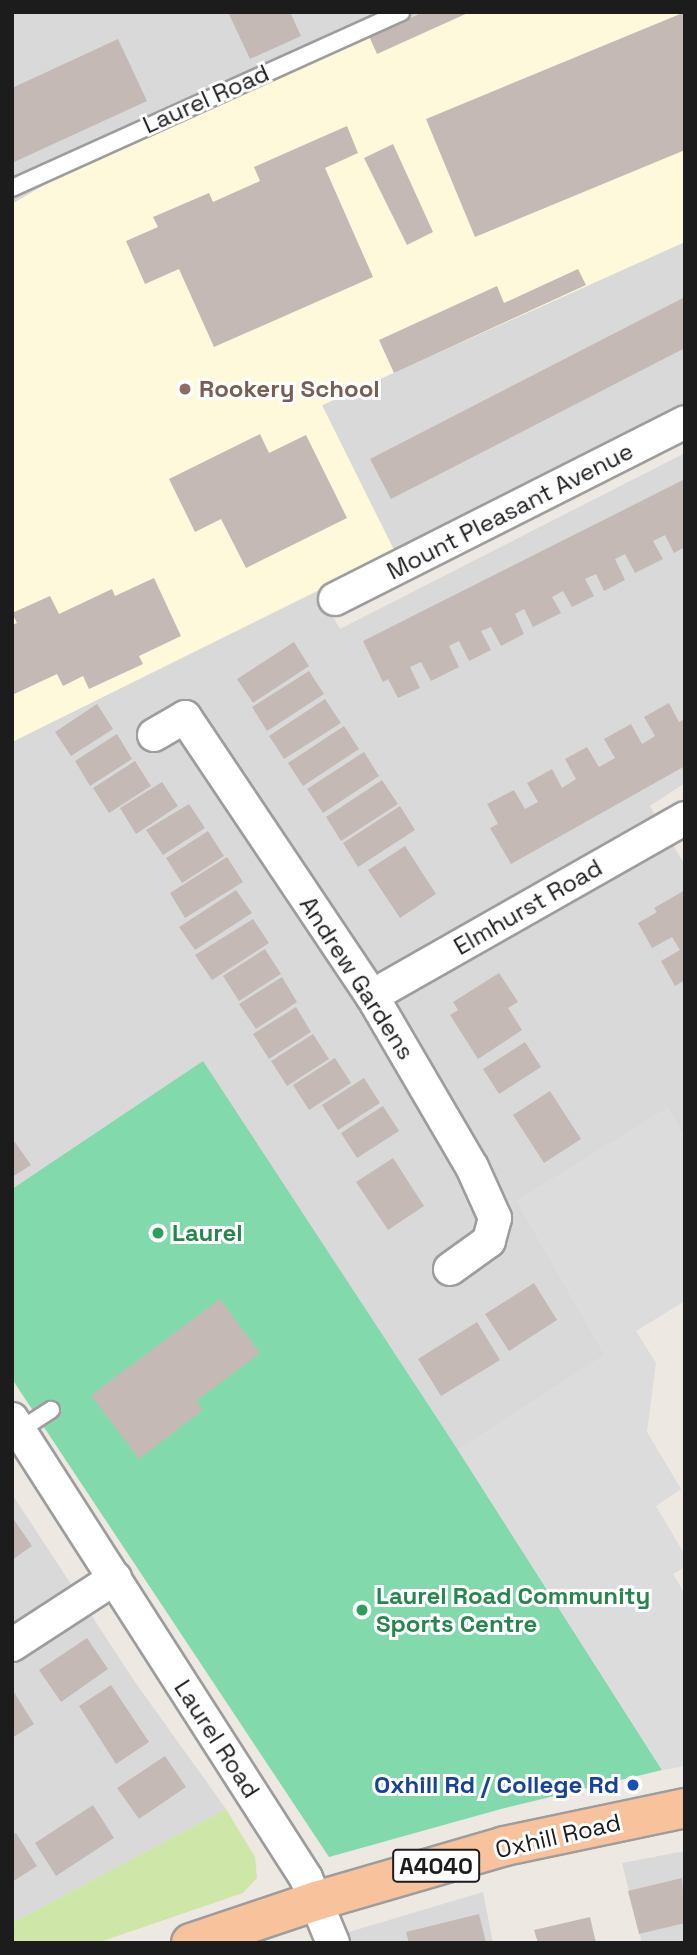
<!DOCTYPE html>
<style>
body{margin:0}
#map{position:relative;width:697px;height:1955px;overflow:hidden;background:#ede8e2;font-family:"Space Grotesk",sans-serif}
div>[style]{position:absolute}
.residential>*{inset:0;background:#dad9d9}
.education>*{inset:0;background:#fef9da}
.grass>*{inset:0;background:#cfe6a9}
.pitch>*{inset:0;background:#82daac}
.parking>*{inset:0;background:#dcdcdc}
.building>*{inset:0;background:#c4b9b5}
.roads{filter:drop-shadow(2px 0 #9d9d9d) drop-shadow(-2px 0 #9d9d9d) drop-shadow(0 2px #9d9d9d) drop-shadow(0 -2px #9d9d9d)}
.lane>*{height:16px;margin:-8px;padding:0 8px;transform-origin:8px;border-radius:8px;background:#fff}
.street>*{height:32px;margin:-16px;padding:0 16px;transform-origin:16px;border-radius:16px;background:#fff}
.primary>*{height:38px;margin:-19px;padding:0 19px;transform-origin:19px;border-radius:19px;background:#f8c39c}
.dots>*{width:19px;height:19px;translate:-50% -50%;box-sizing:border-box;border:4px solid #fff;border-radius:50%}
span{translate:-50% -50%;white-space:nowrap;text-align:center;line-height:1.15;-webkit-text-stroke:6px #fff;paint-order:stroke}
.shield-label span{padding:2px 5px;background:#fff;border:2px solid;border-radius:5px;-webkit-text-stroke-width:0}
.shield-label{font-size:23px;color:#1c1c1c;font-weight:700}
.street-label{font-size:24px;color:#1c1c1c}
.education-label{font-size:24px;color:#785e54;font-weight:700}
.left{translate:0 -50%;text-align:left}
.leisure-label{font-size:24px;color:#27864d;font-weight:700}
.transit-label{font-size:24px;color:#164399;font-weight:700}
.right{translate:-100% -50%;text-align:right}
.frame{position:absolute;inset:0;border:14px solid #1c1c1c;pointer-events:none}
</style>
<div id="map">
<div class="residential">
<div style="clip-path:polygon(12px 12px,422px 12px,69px 171px,12px 204px)"></div>
<div style="clip-path:polygon(684px 241px,685px 403px,395px 552px,321px 406px)"></div>
<div style="clip-path:polygon(685px 453px,685px 783px,650px 806px,685px 865px,685px 1138px,668px 1108px,517px 1201px,605px 1355px,458px 1450px,203px 1062px,12px 1189px,12px 742px,318px 591px,340px 629px)"></div>
<div style="clip-path:polygon(12px 1494px,135px 1682px,226px 1809px,12px 1923px)"></div>
<div style="clip-path:polygon(685px 1851px,685px 1943px,642px 1943px,622px 1863px)"></div>
<div style="clip-path:polygon(483px 1892px,493px 1943px,312px 1943px)"></div>
</div>
<div class="education">
<div style="clip-path:polygon(423px 12px,685px 12px,685px 242px,322px 405px,395px 552px,12px 742px,12px 204px,68px 171px)"></div>
</div>
<div class="grass">
<div style="clip-path:polygon(226px 1809px,255px 1857px,257px 1878px,243px 1893px,97px 1943px,12px 1943px,12px 1923px)"></div>
</div>
<div class="pitch">
<div style="clip-path:polygon(203px 1061px,458px 1450px,662px 1770px,501px 1809px,329px 1857px,12px 1379px,12px 1189px)"></div>
</div>
<div class="parking">
<div style="clip-path:polygon(668px 1108px,685px 1138px,685px 1301px,636px 1331px,656px 1363px,647px 1432px,681px 1489px,656px 1506px,685px 1555px,685px 1567px,673px 1574px,685px 1594px,685px 1766px,662px 1770px,458px 1450px,605px 1355px,517px 1201px)"></div>
</div>
<div class="building">
<div style="clip-path:polygon(228px 12px,290px 12px,301px 36px,250px 59px)"></div>
<div style="clip-path:polygon(423px 12px,470px 12px,377px 54px,369px 36px)"></div>
<div style="clip-path:polygon(685px 12px,685px 150px,475px 237px,426px 119px)"></div>
<div style="clip-path:polygon(118px 39px,147px 101px,12px 163px,12px 88px)"></div>
<div style="clip-path:polygon(347px 126px,358px 153px,325px 168px,373px 277px,214px 347px,179px 269px,145px 284px,126px 241px,158px 227px,153px 217px,209px 193px,213px 202px,260px 181px,254px 167px)"></div>
<div style="clip-path:polygon(393px 144px,433px 232px,407px 245px,364px 158px)"></div>
<div style="clip-path:polygon(578px 269px,586px 285px,394px 373px,379px 340px,497px 286px,504px 303px)"></div>
<div style="clip-path:polygon(685px 297px,685px 348px,391px 499px,370px 459px)"></div>
<div style="clip-path:polygon(260px 434px,269px 453px,306px 435px,347px 518px,246px 568px,221px 519px,195px 532px,169px 479px)"></div>
<div style="clip-path:polygon(685px 479px,685px 547px,674px 553px,665px 535px,653px 541px,663px 559px,635px 573px,625px 554px,615px 559px,625px 580px,604px 591px,596px 574px,585px 579px,594px 596px,572px 607px,563px 591px,552px 597px,561px 613px,533px 627px,524px 609px,515px 614px,524px 634px,501px 646px,491px 627px,481px 631px,491px 650px,469px 661px,459px 641px,449px 646px,459px 667px,431px 681px,421px 662px,410px 667px,420px 688px,398px 698px,388px 679px,383px 682px,363px 641px)"></div>
<div style="clip-path:polygon(154px 578px,181px 636px,139px 656px,143px 664px,89px 689px,83px 676px,63px 686px,57px 674px,12px 695px,12px 625px,17px 623px,12px 613px,50px 596px,59px 614px,112px 589px,115px 596px)"></div>
<div style="clip-path:polygon(294px 642px,309px 666px,253px 703px,237px 679px)"></div>
<div style="clip-path:polygon(309px 671px,324px 694px,267px 731px,252px 707px)"></div>
<div style="clip-path:polygon(325px 699px,341px 723px,284px 759px,269px 736px)"></div>
<div style="clip-path:polygon(669px 703px,679px 722px,685px 719px,685px 766px,511px 864px,490px 828px,498px 824px,487px 804px,514px 790px,525px 809px,538px 802px,527px 783px,552px 769px,562px 788px,576px 779px,565px 759px,587px 747px,599px 767px,615px 758px,604px 739px,631px 724px,642px 744px,655px 736px,644px 717px)"></div>
<div style="clip-path:polygon(97px 704px,113px 729px,71px 756px,55px 732px)"></div>
<div style="clip-path:polygon(344px 726px,359px 749px,303px 786px,288px 763px)"></div>
<div style="clip-path:polygon(117px 734px,132px 759px,90px 786px,75px 761px)"></div>
<div style="clip-path:polygon(364px 752px,379px 776px,323px 813px,307px 789px)"></div>
<div style="clip-path:polygon(135px 761px,151px 786px,109px 813px,93px 788px)"></div>
<div style="clip-path:polygon(382px 780px,398px 804px,341px 841px,326px 817px)"></div>
<div style="clip-path:polygon(162px 782px,178px 806px,136px 834px,120px 808px)"></div>
<div style="clip-path:polygon(189px 804px,205px 828px,163px 855px,146px 830px)"></div>
<div style="clip-path:polygon(400px 806px,415px 830px,358px 867px,343px 843px)"></div>
<div style="clip-path:polygon(208px 831px,224px 856px,182px 883px,166px 858px)"></div>
<div style="clip-path:polygon(405px 846px,436px 894px,400px 918px,368px 870px)"></div>
<div style="clip-path:polygon(227px 857px,243px 882px,185px 918px,170px 893px)"></div>
<div style="clip-path:polygon(236px 890px,252px 913px,195px 950px,179px 927px)"></div>
<div style="clip-path:polygon(685px 890px,685px 980px,675px 986px,661px 961px,680px 950px,672px 937px,652px 948px,638px 923px,657px 912px,654px 908px)"></div>
<div style="clip-path:polygon(253px 919px,269px 943px,212px 980px,195px 955px)"></div>
<div style="clip-path:polygon(265px 949px,281px 974px,239px 1001px,223px 976px)"></div>
<div style="clip-path:polygon(499px 973px,518px 1002px,508px 1008px,522px 1030px,478px 1059px,450px 1015px,458px 1010px,453px 1002px)"></div>
<div style="clip-path:polygon(282px 977px,297px 1002px,256px 1029px,239px 1004px)"></div>
<div style="clip-path:polygon(296px 1007px,311px 1032px,269px 1059px,253px 1034px)"></div>
<div style="clip-path:polygon(313px 1034px,329px 1059px,287px 1086px,271px 1061px)"></div>
<div style="clip-path:polygon(525px 1042px,541px 1067px,499px 1094px,483px 1069px)"></div>
<div style="clip-path:polygon(335px 1058px,351px 1083px,309px 1110px,293px 1085px)"></div>
<div style="clip-path:polygon(364px 1078px,380px 1103px,338px 1130px,322px 1105px)"></div>
<div style="clip-path:polygon(550px 1091px,581px 1139px,544px 1163px,513px 1115px)"></div>
<div style="clip-path:polygon(383px 1106px,399px 1131px,357px 1158px,341px 1133px)"></div>
<div style="clip-path:polygon(12px 1138px,31px 1165px,12px 1177px)"></div>
<div style="clip-path:polygon(393px 1158px,424px 1206px,388px 1230px,356px 1182px)"></div>
<div style="clip-path:polygon(534px 1283px,557px 1320px,509px 1351px,485px 1314px)"></div>
<div style="clip-path:polygon(220px 1299px,260px 1353px,196px 1401px,203px 1410px,139px 1459px,91px 1395px)"></div>
<div style="clip-path:polygon(477px 1322px,500px 1360px,441px 1396px,418px 1359px)"></div>
<div style="clip-path:polygon(12px 1517px,32px 1546px,12px 1560px)"></div>
<div style="clip-path:polygon(87px 1638px,108px 1669px,61px 1702px,39px 1670px)"></div>
<div style="clip-path:polygon(111px 1685px,149px 1742px,116px 1764px,79px 1706px)"></div>
<div style="clip-path:polygon(12px 1689px,34px 1724px,12px 1738px)"></div>
<div style="clip-path:polygon(165px 1756px,186px 1787px,139px 1819px,117px 1788px)"></div>
<div style="clip-path:polygon(93px 1805px,114px 1838px,56px 1876px,35px 1843px)"></div>
<div style="clip-path:polygon(16px 1833px,37px 1866px,12px 1882px,12px 1835px)"></div>
<div style="clip-path:polygon(682px 1878px,685px 1923px,639px 1934px,628px 1891px)"></div>
<div style="clip-path:polygon(479px 1914px,486px 1943px,409px 1943px,406px 1932px)"></div>
<div style="clip-path:polygon(590px 1917px,596px 1943px,538px 1943px,534px 1930px)"></div>
</div>
<div class="roads">
<div class="lane">
<div style="left:12px;top:188px;width:427px;rotate:-24.3deg"></div>
<div style="left:20px;top:1430px;width:37px;rotate:-33deg"></div>
</div>
<div class="street">
<div style="left:335px;top:599px;width:392px;rotate:-26.8deg"></div>
<div style="left:154px;top:735px;width:36px;rotate:-30deg"></div>
<div style="left:185px;top:717px;width:336px;rotate:56.2deg"></div>
<div style="left:372px;top:996px;width:198px;rotate:59.7deg"></div>
<div style="left:472px;top:1167px;width:56px;rotate:65.7deg"></div>
<div style="left:495px;top:1218px;width:24px;rotate:105deg"></div>
<div style="left:489px;top:1241px;width:48px;rotate:144.3deg"></div>
<div style="left:372px;top:996px;width:360px;rotate:-29.6deg"></div>
<div style="left:12px;top:1419px;width:545px;rotate:57.36deg"></div>
<div style="left:306px;top:1878px;width:70px;rotate:67.4deg"></div>
<div style="left:12px;top:1645px;width:123px;rotate:-33deg"></div>
</div>
<div class="primary">
<div style="left:191px;top:1943px;width:132px;rotate:-18.6deg"></div>
<div style="left:316px;top:1901px;width:197px;rotate:-16.2deg"></div>
<div style="left:505px;top:1846px;width:184px;rotate:-11.9deg"></div>
</div>
</div>
<div class="dots">
<div style="left:185px;top:389px;background:#8d6e63"></div>
<div style="left:158px;top:1233px;background:#2e9e5b"></div>
<div style="left:362px;top:1610px;background:#2e9e5b"></div>
<div style="left:633px;top:1785px;background:#1a4fb4"></div>
</div>
<div class="shield-label">
<span style="left:436px;top:1866px">A4040</span>
</div>
<div class="street-label">
<span style="left:206px;top:99px;rotate:-24deg">Laurel Road</span>
<span style="left:510px;top:511px;rotate:-27deg">Mount Pleasant Avenue</span>
<span style="left:528px;top:907px;rotate:-30deg">Elmhurst Road</span>
<span style="left:357px;top:978px;rotate:57deg">Andrew Gardens</span>
<span style="left:217px;top:1739px;rotate:57deg">Laurel Road</span>
<span style="left:558px;top:1836px;rotate:-13deg">Oxhill Road</span>
</div>
<div class="education-label">
<span class="left" style="left:199px;top:389px">Rookery School</span>
</div>
<div class="leisure-label">
<span class="left" style="left:172px;top:1233px">Laurel</span>
<span class="left" style="left:376px;top:1610px">Laurel Road Community<br>Sports Centre</span>
</div>
<div class="transit-label">
<span class="right" style="left:619px;top:1785px">Oxhill Rd / College Rd</span>
</div>
<div class="frame"></div>
</div>
